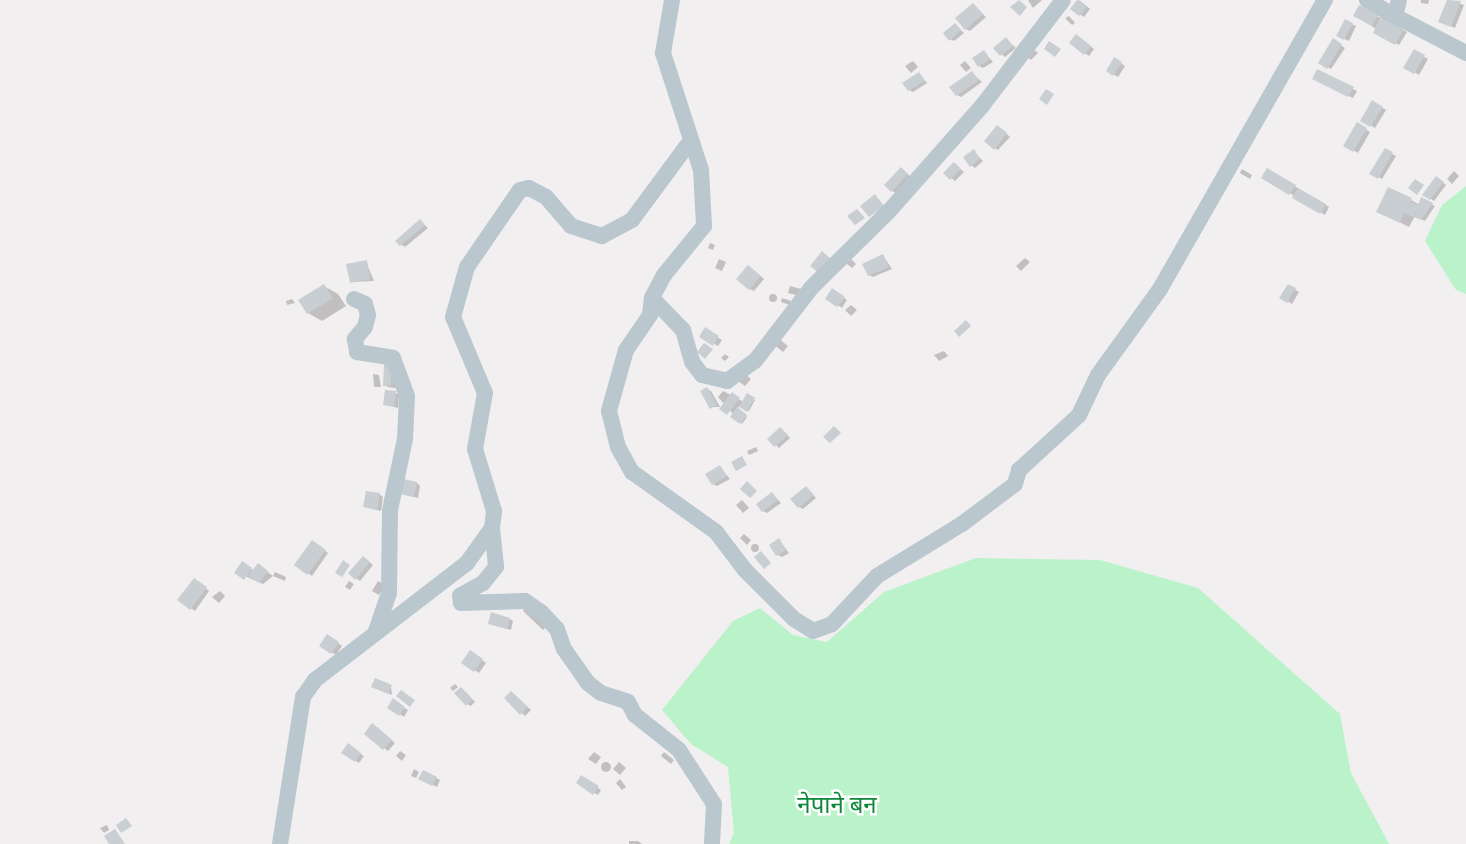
<!DOCTYPE html>
<meta charset="utf-8">
<style>
body{margin:0}
#map{position:relative;width:1466px;height:844px;overflow:hidden;background:#f2eff0;font-family:"Public Sans","Noto Sans Devanagari",sans-serif}
div>[style]{position:absolute}
.green>*{inset:0;background:#baf3c9}
.shadow>*{inset:0;background:#0003}
.round{border-radius:50%}
.building>*{inset:0;background:#c9ced3}
.minor>*{height:16px;margin:-8px;padding:0 8px;transform-origin:8px;border-radius:8px;background:#bac7ce}
span{translate:-50% -50%;white-space:nowrap;text-align:center;line-height:1.15;-webkit-text-stroke:5px #fff;paint-order:stroke}
.park-label{font-size:24px;color:#0f883b}
</style>
<div id="map">
<div class="green">
<div style="clip-path:polygon(1466px 186px,1466px 294px,1456px 290px,1425px 241px,1442px 205px)"></div>
<div style="clip-path:polygon(976px 558px,1100px 560px,1198px 588px,1340px 714px,1351px 773px,1389px 844px,729px 844px,734px 833px,728px 767px,691px 744px,662px 710px,733px 621px,760px 608px,793px 635px,827px 642px,884px 592px)"></div>
</div>
<div class="shadow">
<div style="clip-path:polygon(1028px 0,1042px 0,1033px 8px)"></div>
<div style="clip-path:polygon(1079px 0,1090px 9px,1084px 17px,1072px 9px)"></div>
<div style="clip-path:polygon(1421px 0,1429px 0,1428px 4px,1421px 3px)"></div>
<div style="clip-path:polygon(1448px 0,1464px 5px,1455px 28px,1440px 21px)"></div>
<div style="clip-path:polygon(973px 5px,986px 17px,970px 31px,966px 29px)"></div>
<div style="clip-path:polygon(1360px 7px,1407px 32px,1399px 45px,1356px 15px)"></div>
<div style="clip-path:polygon(1069px 16px,1075px 23px,1072px 25px,1065px 18px)"></div>
<div style="clip-path:polygon(1345px 21px,1356px 26px,1349px 41px,1338px 36px)"></div>
<div style="clip-path:polygon(955px 25px,964px 33px,954px 41px,950px 39px)"></div>
<div style="clip-path:polygon(1080px 38px,1094px 49px,1089px 56px,1071px 43px)"></div>
<div style="clip-path:polygon(1006px 39px,1016px 48px,1005px 57px,995px 48px)"></div>
<div style="clip-path:polygon(1334px 41px,1345px 48px,1331px 69px,1320px 63px)"></div>
<div style="clip-path:polygon(1032px 48px,1038px 53px,1031px 60px,1026px 56px)"></div>
<div style="clip-path:polygon(1414px 51px,1428px 59px,1419px 75px,1406px 67px)"></div>
<div style="clip-path:polygon(984px 52px,993px 62px,983px 68px,979px 66px)"></div>
<div style="clip-path:polygon(1115px 60px,1125px 66px,1118px 77px,1108px 71px)"></div>
<div style="clip-path:polygon(913px 61px,918px 67px,911px 73px,905px 66px)"></div>
<div style="clip-path:polygon(965px 61px,971px 68px,966px 72px,960px 65px)"></div>
<div style="clip-path:polygon(1318px 71px,1357px 91px,1353px 98px,1314px 79px)"></div>
<div style="clip-path:polygon(972px 73px,982px 82px,961px 97px,957px 95px)"></div>
<div style="clip-path:polygon(919px 74px,927px 83px,913px 92px,909px 90px)"></div>
<div style="clip-path:polygon(1373px 102px,1386px 110px,1375px 128px,1362px 120px)"></div>
<div style="clip-path:polygon(1358px 125px,1370px 132px,1358px 153px,1346px 146px)"></div>
<div style="clip-path:polygon(1002px 129px,1010px 137px,998px 150px,995px 148px)"></div>
<div style="clip-path:polygon(1385px 150px,1396px 156px,1382px 179px,1372px 173px)"></div>
<div style="clip-path:polygon(974px 152px,983px 161px,975px 168px,971px 165px)"></div>
<div style="clip-path:polygon(954px 164px,964px 172px,955px 181px,945px 173px)"></div>
<div style="clip-path:polygon(1242px 169px,1252px 175px,1250px 179px,1240px 173px)"></div>
<div style="clip-path:polygon(1268px 170px,1329px 207px,1325px 215px,1264px 177px)"></div>
<div style="clip-path:polygon(1454px 171px,1459px 176px,1452px 184px,1447px 179px)"></div>
<div style="clip-path:polygon(905px 172px,911px 177px,896px 193px,892px 191px)"></div>
<div style="clip-path:polygon(1441px 181px,1446px 185px,1434px 201px,1425px 195px)"></div>
<div style="clip-path:polygon(1422px 199px,1435px 206px,1425px 221px,1415px 216px,1409px 227px,1387px 216px,1411px 200px,1420px 205px)"></div>
<div style="clip-path:polygon(420px 221px,428px 228px,405px 247px,402px 245px,398px 241px)"></div>
<div style="clip-path:polygon(710px 243px,715px 245px,713px 250px,708px 248px)"></div>
<div style="clip-path:polygon(883px 256px,892px 269px,873px 277px,869px 275px)"></div>
<div style="clip-path:polygon(1025px 258px,1030px 262px,1021px 271px,1016px 266px)"></div>
<div style="clip-path:polygon(719px 259px,726px 262px,722px 271px,715px 268px)"></div>
<div style="clip-path:polygon(851px 259px,856px 264px,852px 268px,846px 263px)"></div>
<div style="clip-path:polygon(366px 262px,374px 281px,351px 282px)"></div>
<div style="clip-path:polygon(752px 269px,764px 279px,754px 291px,750px 289px)"></div>
<div style="clip-path:polygon(324px 286px,338px 294px,346px 306px,322px 321px,308px 313px)"></div>
<div style="clip-path:polygon(790px 286px,801px 289px,800px 296px,788px 293px)"></div>
<div style="clip-path:polygon(1289px 286px,1299px 292px,1292px 304px,1282px 298px)"></div>
<div style="clip-path:polygon(833px 290px,847px 300px,842px 308px,828px 298px)"></div>
<div class="round" style="left:769px;top:294px;width:8px;height:8px"></div>
<div style="clip-path:polygon(782px 298px,791px 301px,790px 305px,781px 302px)"></div>
<div style="clip-path:polygon(292px 299px,295px 303px,287px 305px,286px 301px)"></div>
<div style="clip-path:polygon(851px 305px,857px 310px,851px 316px,845px 310px)"></div>
<div style="clip-path:polygon(705px 330px,722px 340px,718px 346px,701px 336px)"></div>
<div style="clip-path:polygon(779px 339px,788px 346px,783px 352px,774px 345px)"></div>
<div style="clip-path:polygon(944px 351px,948px 356px,939px 361px,934px 355px)"></div>
<div style="clip-path:polygon(725px 354px,729px 357px,725px 361px,721px 358px)"></div>
<div style="clip-path:polygon(396px 368px,395px 388px,388px 387px,384px 385px)"></div>
<div style="clip-path:polygon(744px 373px,751px 379px,745px 386px,738px 381px)"></div>
<div style="clip-path:polygon(373px 374px,379px 375px,381px 387px,374px 387px)"></div>
<div style="clip-path:polygon(707px 389px,711px 391px,720px 407px,712px 407px)"></div>
<div style="clip-path:polygon(723px 391px,744px 402px,747px 395px,755px 400px,749px 411px,740px 405px,737px 409px,747px 417px,742px 424px,718px 397px)"></div>
<div style="clip-path:polygon(396px 393px,399px 395px,398px 408px,384px 404px)"></div>
<div style="clip-path:polygon(784px 432px,790px 438px,779px 448px,770px 439px)"></div>
<div style="clip-path:polygon(756px 447px,758px 451px,749px 455px,747px 451px)"></div>
<div style="clip-path:polygon(720px 467px,730px 479px,717px 486px,713px 484px)"></div>
<div style="clip-path:polygon(417px 483px,420px 486px,418px 498px,401px 494px)"></div>
<div style="clip-path:polygon(806px 488px,816px 498px,803px 509px,799px 507px)"></div>
<div style="clip-path:polygon(379px 494px,383px 497px,381px 511px,365px 507px)"></div>
<div style="clip-path:polygon(772px 494px,781px 503px,767px 513px,763px 511px)"></div>
<div style="clip-path:polygon(742px 500px,749px 508px,743px 513px,736px 505px)"></div>
<div style="clip-path:polygon(744px 534px,751px 540px,747px 545px,740px 538px)"></div>
<div style="clip-path:polygon(779px 540px,789px 553px,782px 557px,778px 555px)"></div>
<div class="round" style="left:751px;top:544px;width:8px;height:8px"></div>
<div style="clip-path:polygon(317px 545px,328px 553px,312px 576px,297px 565px)"></div>
<div style="clip-path:polygon(367px 560px,373px 565px,360px 581px,356px 578px)"></div>
<div style="clip-path:polygon(243px 563px,254px 571px,262px 568px,273px 576px,263px 584px,240px 574px)"></div>
<div style="clip-path:polygon(275px 572px,286px 577px,285px 581px,273px 576px)"></div>
<div style="clip-path:polygon(349px 581px,354px 584px,350px 590px,345px 587px)"></div>
<div style="clip-path:polygon(378px 581px,385px 585px,379px 595px,372px 591px)"></div>
<div style="clip-path:polygon(198px 582px,209px 591px,195px 611px,179px 600px)"></div>
<div style="clip-path:polygon(220px 591px,225px 596px,219px 603px,212px 597px)"></div>
<div style="clip-path:polygon(526px 608px,546px 627px,543px 630px,523px 611px)"></div>
<div style="clip-path:polygon(510px 619px,513px 621px,511px 630px,494px 625px)"></div>
<div style="clip-path:polygon(328px 636px,342px 646px,336px 655px,321px 646px)"></div>
<div style="clip-path:polygon(471px 652px,486px 663px,479px 673px,464px 663px)"></div>
<div style="clip-path:polygon(455px 684px,458px 687px,453px 691px,450px 688px)"></div>
<div style="clip-path:polygon(391px 687px,392px 695px,377px 688px)"></div>
<div style="clip-path:polygon(465px 691px,475px 702px,471px 706px,467px 704px)"></div>
<div style="clip-path:polygon(512px 693px,531px 710px,525px 716px,506px 698px)"></div>
<div style="clip-path:polygon(393px 701px,408px 710px,404px 717px,389px 707px)"></div>
<div style="clip-path:polygon(377px 727px,395px 743px,388px 751px,366px 733px)"></div>
<div style="clip-path:polygon(348px 746px,364px 756px,359px 763px,344px 752px)"></div>
<div style="clip-path:polygon(400px 751px,406px 755px,402px 761px,396px 756px)"></div>
<div style="clip-path:polygon(594px 752px,601px 757px,596px 764px,588px 759px)"></div>
<div style="clip-path:polygon(664px 752px,674px 760px,671px 764px,661px 756px)"></div>
<div style="clip-path:polygon(619px 762px,626px 768px,620px 775px,613px 769px)"></div>
<div class="round" style="left:601px;top:762px;width:10px;height:10px"></div>
<div style="clip-path:polygon(414px 769px,419px 772px,416px 778px,411px 776px)"></div>
<div style="clip-path:polygon(424px 772px,440px 780px,437px 787px,421px 779px)"></div>
<div style="clip-path:polygon(582px 777px,601px 790px,598px 795px,578px 783px)"></div>
<div style="clip-path:polygon(620px 779px,626px 787px,622px 790px,616px 783px)"></div>
<div style="clip-path:polygon(107px 825px,109px 830px,104px 833px,100px 828px)"></div>
<div style="clip-path:polygon(629px 841px,638px 841px,642px 844px,629px 844px)"></div>
</div>
<div class="building">
<div style="clip-path:polygon(1019px 0,1027px 7px,1020px 16px,1010px 7px)"></div>
<div style="clip-path:polygon(1077px 0,1087px 6px,1079px 16px,1070px 9px)"></div>
<div style="clip-path:polygon(1447px 0,1461px 1px,1451px 27px,1438px 22px)"></div>
<div style="clip-path:polygon(973px 3px,983px 14px,965px 30px,955px 18px)"></div>
<div style="clip-path:polygon(1359px 5px,1378px 15px,1372px 26px,1353px 16px)"></div>
<div style="clip-path:polygon(1381px 16px,1404px 28px,1395px 45px,1373px 33px)"></div>
<div style="clip-path:polygon(1345px 19px,1353px 23px,1344px 40px,1336px 36px)"></div>
<div style="clip-path:polygon(955px 23px,961px 30px,949px 41px,943px 33px)"></div>
<div style="clip-path:polygon(1076px 34px,1091px 46px,1084px 55px,1069px 43px)"></div>
<div style="clip-path:polygon(1006px 37px,1013px 46px,1000px 56px,993px 48px)"></div>
<div style="clip-path:polygon(1333px 38px,1342px 44px,1327px 69px,1318px 63px)"></div>
<div style="clip-path:polygon(1049px 41px,1061px 49px,1055px 57px,1044px 49px)"></div>
<div style="clip-path:polygon(1414px 49px,1425px 55px,1414px 74px,1403px 68px)"></div>
<div style="clip-path:polygon(984px 50px,990px 59px,978px 67px,972px 58px)"></div>
<div style="clip-path:polygon(1114px 57px,1122px 62px,1113px 76px,1106px 71px)"></div>
<div style="clip-path:polygon(1317px 69px,1354px 87px,1348px 97px,1312px 79px)"></div>
<div style="clip-path:polygon(972px 71px,979px 80px,956px 96px,949px 87px)"></div>
<div style="clip-path:polygon(919px 72px,925px 81px,908px 91px,902px 83px)"></div>
<div style="clip-path:polygon(1046px 89px,1054px 94px,1047px 105px,1039px 99px)"></div>
<div style="clip-path:polygon(1372px 100px,1383px 107px,1370px 127px,1360px 121px)"></div>
<div style="clip-path:polygon(1357px 122px,1367px 128px,1353px 152px,1343px 146px)"></div>
<div style="clip-path:polygon(997px 125px,1007px 133px,994px 150px,984px 141px)"></div>
<div style="clip-path:polygon(1385px 148px,1393px 152px,1378px 179px,1369px 174px)"></div>
<div style="clip-path:polygon(974px 149px,980px 159px,970px 167px,963px 157px)"></div>
<div style="clip-path:polygon(954px 162px,961px 169px,950px 180px,943px 173px)"></div>
<div style="clip-path:polygon(901px 167px,908px 174px,891px 192px,884px 185px)"></div>
<div style="clip-path:polygon(1267px 168px,1296px 185px,1289px 195px,1261px 178px)"></div>
<div style="clip-path:polygon(1436px 176px,1444px 182px,1430px 200px,1422px 195px)"></div>
<div style="clip-path:polygon(1415px 179px,1424px 185px,1417px 195px,1408px 188px)"></div>
<div style="clip-path:polygon(1388px 187px,1412px 198px,1407px 208px,1411px 202px,1419px 205px,1413px 217px,1404px 213px,1400px 223px,1376px 212px)"></div>
<div style="clip-path:polygon(1298px 188px,1326px 204px,1320px 214px,1292px 198px)"></div>
<div style="clip-path:polygon(875px 194px,884px 206px,869px 217px,860px 206px)"></div>
<div style="clip-path:polygon(1421px 197px,1433px 203px,1421px 220px,1414px 217px)"></div>
<div style="clip-path:polygon(857px 209px,865px 218px,855px 225px,847px 216px)"></div>
<div style="clip-path:polygon(420px 219px,425px 225px,400px 246px,395px 241px)"></div>
<div style="clip-path:polygon(822px 251px,832px 260px,820px 274px,810px 266px)"></div>
<div style="clip-path:polygon(883px 254px,889px 267px,868px 276px,862px 264px)"></div>
<div style="clip-path:polygon(367px 260px,370px 279px,350px 283px,346px 264px)"></div>
<div style="clip-path:polygon(748px 265px,761px 276px,749px 290px,736px 279px)"></div>
<div style="clip-path:polygon(324px 284px,333px 298px,307px 314px,298px 300px)"></div>
<div style="clip-path:polygon(1288px 284px,1296px 288px,1287px 303px,1279px 298px)"></div>
<div style="clip-path:polygon(832px 288px,845px 297px,837px 307px,825px 299px)"></div>
<div style="clip-path:polygon(966px 320px,971px 326px,959px 337px,954px 331px)"></div>
<div style="clip-path:polygon(705px 327px,719px 336px,713px 346px,699px 337px)"></div>
<div style="clip-path:polygon(704px 343px,713px 349px,705px 359px,697px 352px)"></div>
<div style="clip-path:polygon(384px 363px,392px 364px,391px 386px,383px 386px)"></div>
<div style="clip-path:polygon(707px 387px,717px 405px,710px 409px,700px 391px)"></div>
<div style="clip-path:polygon(385px 390px,396px 391px,394px 407px,383px 405px)"></div>
<div style="clip-path:polygon(732px 392px,740px 398px,727px 415px,719px 409px)"></div>
<div style="clip-path:polygon(747px 393px,755px 398px,747px 412px,739px 407px)"></div>
<div style="clip-path:polygon(737px 407px,747px 415px,740px 424px,730px 417px)"></div>
<div style="clip-path:polygon(834px 426px,841px 433px,830px 443px,823px 437px)"></div>
<div style="clip-path:polygon(780px 427px,788px 435px,774px 447px,767px 439px)"></div>
<div style="clip-path:polygon(742px 456px,747px 465px,736px 471px,731px 462px)"></div>
<div style="clip-path:polygon(720px 465px,727px 476px,712px 485px,705px 474px)"></div>
<div style="clip-path:polygon(399px 478px,417px 482px,414px 497px,396px 493px)"></div>
<div style="clip-path:polygon(747px 481px,757px 491px,750px 498px,740px 489px)"></div>
<div style="clip-path:polygon(806px 486px,814px 495px,798px 508px,790px 499px)"></div>
<div style="clip-path:polygon(366px 491px,380px 493px,377px 510px,363px 507px)"></div>
<div style="clip-path:polygon(772px 492px,778px 500px,762px 512px,756px 504px)"></div>
<div style="clip-path:polygon(779px 538px,786px 550px,776px 556px,769px 545px)"></div>
<div style="clip-path:polygon(312px 540px,326px 550px,307px 575px,294px 565px)"></div>
<div style="clip-path:polygon(761px 551px,771px 563px,764px 569px,754px 557px)"></div>
<div style="clip-path:polygon(363px 556px,370px 562px,355px 580px,348px 573px)"></div>
<div style="clip-path:polygon(343px 560px,350px 565px,342px 577px,335px 573px)"></div>
<div style="clip-path:polygon(242px 561px,252px 568px,244px 580px,234px 573px)"></div>
<div style="clip-path:polygon(258px 563px,268px 571px,259px 583px,248px 576px)"></div>
<div style="clip-path:polygon(194px 578px,207px 587px,190px 610px,177px 600px)"></div>
<div style="clip-path:polygon(491px 612px,510px 618px,507px 629px,488px 624px)"></div>
<div style="clip-path:polygon(327px 634px,339px 642px,331px 654px,319px 646px)"></div>
<div style="clip-path:polygon(470px 650px,483px 659px,474px 672px,461px 663px)"></div>
<div style="clip-path:polygon(375px 678px,392px 685px,388px 694px,371px 687px)"></div>
<div style="clip-path:polygon(461px 687px,472px 699px,466px 706px,454px 693px)"></div>
<div style="clip-path:polygon(401px 690px,415px 700px,410px 707px,396px 696px)"></div>
<div style="clip-path:polygon(511px 691px,528px 707px,520px 715px,504px 698px)"></div>
<div style="clip-path:polygon(393px 698px,405px 707px,399px 716px,387px 708px)"></div>
<div style="clip-path:polygon(372px 723px,392px 740px,383px 750px,364px 734px)"></div>
<div style="clip-path:polygon(348px 743px,361px 753px,355px 762px,341px 753px)"></div>
<div style="clip-path:polygon(423px 770px,437px 777px,432px 786px,418px 779px)"></div>
<div style="clip-path:polygon(581px 775px,599px 786px,593px 795px,576px 783px)"></div>
<div style="clip-path:polygon(126px 818px,132px 826px,121px 833px,116px 825px)"></div>
<div style="clip-path:polygon(115px 829px,125px 844px,109px 844px,104px 836px)"></div>
</div>
<div class="minor">
<div style="left:672px;top:0;width:54px;rotate:99.6deg"></div>
<div style="left:663px;top:53px;width:123px;rotate:72deg"></div>
<div style="left:701px;top:170px;width:56px;rotate:86.9deg"></div>
<div style="left:704px;top:226px;width:63px;rotate:129.2deg"></div>
<div style="left:664px;top:275px;width:26px;rotate:118deg"></div>
<div style="left:652px;top:298px;width:17px;rotate:97deg"></div>
<div style="left:650px;top:315px;width:42px;rotate:124.4deg"></div>
<div style="left:626px;top:350px;width:63px;rotate:105.6deg"></div>
<div style="left:609px;top:411px;width:37px;rotate:76deg"></div>
<div style="left:618px;top:447px;width:29px;rotate:61deg"></div>
<div style="left:632px;top:472px;width:103px;rotate:35.5deg"></div>
<div style="left:716px;top:532px;width:48px;rotate:52.7deg"></div>
<div style="left:745px;top:570px;width:69px;rotate:45deg"></div>
<div style="left:794px;top:619px;width:22px;rotate:32deg"></div>
<div style="left:813px;top:631px;width:20px;rotate:-20deg"></div>
<div style="left:832px;top:624px;width:66px;rotate:-46.8deg"></div>
<div style="left:877px;top:576px;width:100px;rotate:-31.5deg"></div>
<div style="left:962px;top:524px;width:66px;rotate:-37deg"></div>
<div style="left:1015px;top:484px;width:15px;rotate:-74deg"></div>
<div style="left:1019px;top:470px;width:81px;rotate:-42.5deg"></div>
<div style="left:1079px;top:415px;width:44px;rotate:-64.6deg"></div>
<div style="left:1098px;top:375px;width:106px;rotate:-54.2deg"></div>
<div style="left:1160px;top:289px;width:333px;rotate:-60.3deg"></div>
<div style="left:1367px;top:0;width:32px;rotate:30deg"></div>
<div style="left:1399px;top:0;width:16px;rotate:104deg"></div>
<div style="left:1395px;top:16px;width:80px;rotate:27.5deg"></div>
<div style="left:652px;top:298px;width:45px;rotate:45.9deg"></div>
<div style="left:683px;top:330px;width:33px;rotate:74deg"></div>
<div style="left:692px;top:362px;width:16px;rotate:52deg"></div>
<div style="left:702px;top:375px;width:26px;rotate:13deg"></div>
<div style="left:727px;top:381px;width:34px;rotate:-36deg"></div>
<div style="left:755px;top:361px;width:92px;rotate:-52.5deg"></div>
<div style="left:811px;top:288px;width:111px;rotate:-44.6deg"></div>
<div style="left:890px;top:210px;width:139px;rotate:-48.5deg"></div>
<div style="left:982px;top:106px;width:133px;rotate:-52.6deg"></div>
<div style="left:354px;top:299px;width:12px;rotate:24deg"></div>
<div style="left:365px;top:304px;width:11px;rotate:75deg"></div>
<div style="left:368px;top:315px;width:12px;rotate:104deg"></div>
<div style="left:365px;top:327px;width:16px;rotate:130deg"></div>
<div style="left:355px;top:339px;width:13px;rotate:81deg"></div>
<div style="left:357px;top:352px;width:36px;rotate:9deg"></div>
<div style="left:393px;top:358px;width:40px;rotate:69.8deg"></div>
<div style="left:407px;top:396px;width:43px;rotate:92.7deg"></div>
<div style="left:405px;top:439px;width:73px;rotate:101.9deg"></div>
<div style="left:390px;top:510px;width:83px;rotate:90.7deg"></div>
<div style="left:389px;top:593px;width:40px;rotate:108.9deg"></div>
<div style="left:492px;top:528px;width:39px;rotate:84deg"></div>
<div style="left:496px;top:567px;width:21px;rotate:129deg"></div>
<div style="left:483px;top:583px;width:26px;rotate:151deg"></div>
<div style="left:460px;top:596px;width:7px;rotate:82deg"></div>
<div style="left:461px;top:603px;width:64px;rotate:-1.8deg"></div>
<div style="left:525px;top:601px;width:19px;rotate:35deg"></div>
<div style="left:541px;top:612px;width:23px;rotate:47deg"></div>
<div style="left:557px;top:629px;width:21px;rotate:71deg"></div>
<div style="left:564px;top:649px;width:42px;rotate:54.8deg"></div>
<div style="left:588px;top:683px;width:16px;rotate:38deg"></div>
<div style="left:601px;top:693px;width:28px;rotate:18deg"></div>
<div style="left:628px;top:702px;width:15px;rotate:62deg"></div>
<div style="left:635px;top:715px;width:56px;rotate:38.5deg"></div>
<div style="left:679px;top:750px;width:64px;rotate:57.1deg"></div>
<div style="left:714px;top:804px;width:40px;rotate:92.9deg"></div>
<div style="left:280px;top:844px;width:149px;rotate:-81.1deg"></div>
<div style="left:303px;top:697px;width:21px;rotate:-55deg"></div>
<div style="left:315px;top:680px;width:192px;rotate:-37.6deg"></div>
<div style="left:467px;top:563px;width:43px;rotate:-54.5deg"></div>
<div style="left:492px;top:528px;width:17px;rotate:-83deg"></div>
<div style="left:494px;top:511px;width:65px;rotate:-107deg"></div>
<div style="left:475px;top:449px;width:57px;rotate:-79.9deg"></div>
<div style="left:485px;top:393px;width:82px;rotate:-112.8deg"></div>
<div style="left:453px;top:317px;width:52px;rotate:-74.4deg"></div>
<div style="left:467px;top:267px;width:93px;rotate:-55.5deg"></div>
<div style="left:520px;top:190px;width:9px;rotate:-13deg"></div>
<div style="left:529px;top:188px;width:19px;rotate:28deg"></div>
<div style="left:546px;top:197px;width:38px;rotate:49deg"></div>
<div style="left:571px;top:226px;width:33px;rotate:18deg"></div>
<div style="left:602px;top:236px;width:34px;rotate:-28deg"></div>
<div style="left:632px;top:220px;width:96px;rotate:-53.5deg"></div>
</div>
<div class="park-label">
<span style="left:837px;top:805px">नेपाने बन</span>
</div>
</div>
